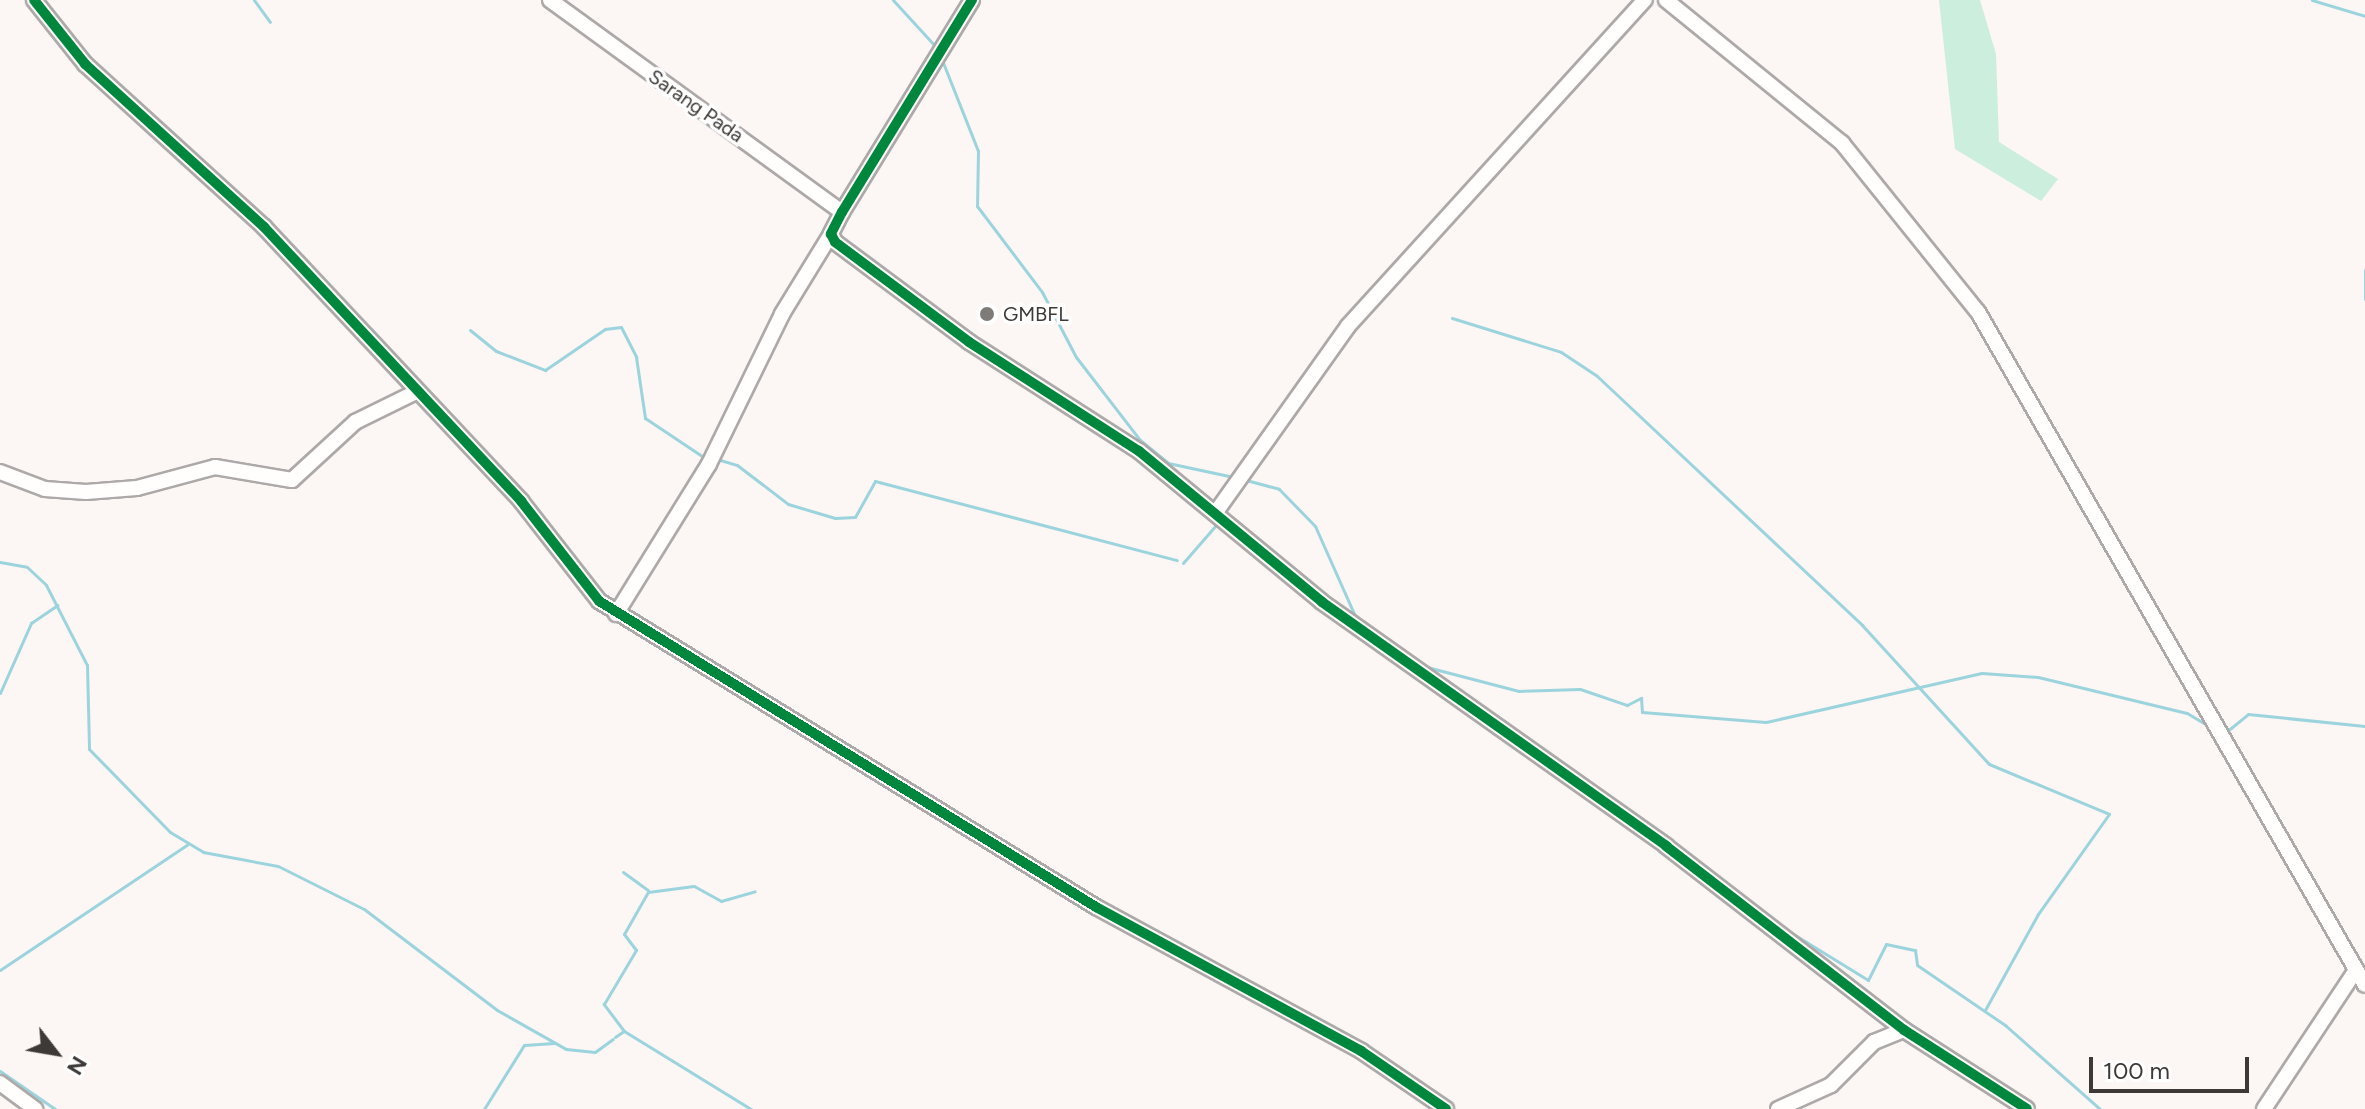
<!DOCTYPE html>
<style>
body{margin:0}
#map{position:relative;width:2365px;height:1109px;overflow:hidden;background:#fcf6f4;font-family:Figtree,sans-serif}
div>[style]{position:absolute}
.green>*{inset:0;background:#cceedc}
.stream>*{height:3px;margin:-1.5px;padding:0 1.5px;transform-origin:1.5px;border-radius:1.5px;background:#9cd4dd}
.roads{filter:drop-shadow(2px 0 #ada9a8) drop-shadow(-2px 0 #ada9a8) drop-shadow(0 2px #ada9a8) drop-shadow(0 -2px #ada9a8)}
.minor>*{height:14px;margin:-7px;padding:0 7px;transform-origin:7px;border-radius:7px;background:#fffefd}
.cycleway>*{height:10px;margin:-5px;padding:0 5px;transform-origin:5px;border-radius:5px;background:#00873e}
.dots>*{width:22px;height:22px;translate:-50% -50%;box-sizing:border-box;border:4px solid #fff;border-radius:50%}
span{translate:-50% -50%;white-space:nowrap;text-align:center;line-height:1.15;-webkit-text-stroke:7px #fff;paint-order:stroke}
.street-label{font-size:20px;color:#3c3937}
.poi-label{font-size:20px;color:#3c3937}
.left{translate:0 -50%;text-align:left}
.north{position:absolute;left:16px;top:1013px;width:80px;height:80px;-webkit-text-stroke:6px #fff;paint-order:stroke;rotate:121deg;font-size:22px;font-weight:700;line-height:32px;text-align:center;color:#3c3937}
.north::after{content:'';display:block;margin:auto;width:28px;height:36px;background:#3c3937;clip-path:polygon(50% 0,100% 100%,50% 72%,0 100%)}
.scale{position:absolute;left:2089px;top:1057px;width:160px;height:36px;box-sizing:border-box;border:4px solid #3c3937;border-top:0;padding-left:10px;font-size:24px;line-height:28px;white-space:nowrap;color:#3c3937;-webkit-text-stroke:6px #fff;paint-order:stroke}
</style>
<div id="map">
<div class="green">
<div style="clip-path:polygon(1939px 0,1980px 0,1996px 54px,1999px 142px,2058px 179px,2041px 201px,1955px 149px)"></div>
</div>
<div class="stream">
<div style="left:254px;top:0;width:27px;rotate:54deg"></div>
<div style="left:893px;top:0;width:64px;rotate:47.5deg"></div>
<div style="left:2312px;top:0;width:55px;rotate:16.8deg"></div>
<div style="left:942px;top:60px;width:98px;rotate:68.4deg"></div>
<div style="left:978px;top:151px;width:55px;rotate:91deg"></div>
<div style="left:977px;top:206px;width:108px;rotate:52.9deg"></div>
<div style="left:1042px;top:292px;width:73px;rotate:62.4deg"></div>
<div style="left:1076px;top:357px;width:105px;rotate:52.4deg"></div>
<div style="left:1140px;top:440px;width:36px;rotate:39deg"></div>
<div style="left:1168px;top:463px;width:67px;rotate:12deg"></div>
<div style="left:2365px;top:270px;width:29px;rotate:90deg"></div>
<div style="left:1452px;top:318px;width:114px;rotate:17.3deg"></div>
<div style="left:1561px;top:352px;width:43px;rotate:33.7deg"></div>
<div style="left:1597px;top:376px;width:364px;rotate:43.2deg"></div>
<div style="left:1862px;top:625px;width:188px;rotate:47.6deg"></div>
<div style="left:1989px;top:764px;width:130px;rotate:22.6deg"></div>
<div style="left:2109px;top:814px;width:123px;rotate:125.4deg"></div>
<div style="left:2038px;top:914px;width:110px;rotate:118.9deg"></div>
<div style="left:470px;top:330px;width:33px;rotate:39deg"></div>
<div style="left:496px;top:351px;width:53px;rotate:21.2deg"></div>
<div style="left:545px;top:370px;width:73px;rotate:-34.3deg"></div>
<div style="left:605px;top:329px;width:16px;rotate:-7deg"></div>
<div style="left:621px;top:327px;width:34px;rotate:63deg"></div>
<div style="left:636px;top:357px;width:62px;rotate:81.6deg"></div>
<div style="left:645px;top:418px;width:72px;rotate:33.7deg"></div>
<div style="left:717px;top:459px;width:21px;rotate:17deg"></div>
<div style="left:737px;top:465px;width:64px;rotate:37.4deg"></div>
<div style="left:788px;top:504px;width:49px;rotate:16.6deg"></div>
<div style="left:835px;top:518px;width:20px;rotate:-3deg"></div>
<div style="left:855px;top:517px;width:41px;rotate:-60.9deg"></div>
<div style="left:875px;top:481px;width:312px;rotate:14.7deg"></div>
<div style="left:1246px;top:480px;width:34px;rotate:15deg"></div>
<div style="left:1279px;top:489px;width:52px;rotate:45.8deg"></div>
<div style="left:1315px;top:526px;width:101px;rotate:66deg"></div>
<div style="left:1240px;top:543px;width:43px;rotate:39.3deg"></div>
<div style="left:0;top:562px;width:27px;rotate:10deg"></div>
<div style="left:27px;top:567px;width:26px;rotate:43deg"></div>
<div style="left:46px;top:585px;width:90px;rotate:62.9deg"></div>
<div style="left:87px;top:665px;width:84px;rotate:88.6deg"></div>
<div style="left:89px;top:749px;width:116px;rotate:45.7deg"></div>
<div style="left:170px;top:832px;width:39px;rotate:31deg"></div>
<div style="left:203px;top:852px;width:76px;rotate:10.6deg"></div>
<div style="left:278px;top:866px;width:96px;rotate:26.6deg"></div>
<div style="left:364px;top:909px;width:167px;rotate:37.2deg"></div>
<div style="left:497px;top:1010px;width:79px;rotate:29.5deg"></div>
<div style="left:566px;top:1049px;width:29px;rotate:6deg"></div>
<div style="left:595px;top:1052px;width:22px;rotate:-36deg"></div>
<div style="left:1183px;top:563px;width:50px;rotate:-49deg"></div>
<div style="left:1216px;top:525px;width:10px;rotate:29deg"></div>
<div style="left:1294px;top:588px;width:72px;rotate:35.9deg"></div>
<div style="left:1369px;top:627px;width:52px;rotate:35.5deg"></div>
<div style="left:1423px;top:666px;width:99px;rotate:14.6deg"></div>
<div style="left:1519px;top:691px;width:61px;rotate:-1.9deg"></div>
<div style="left:1580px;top:689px;width:50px;rotate:18.8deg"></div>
<div style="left:1627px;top:705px;width:16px;rotate:-27deg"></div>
<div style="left:1641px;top:698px;width:14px;rotate:86deg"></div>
<div style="left:1642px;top:712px;width:124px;rotate:4.6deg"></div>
<div style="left:1766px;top:722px;width:221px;rotate:-12.8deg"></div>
<div style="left:1982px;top:673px;width:56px;rotate:4.1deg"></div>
<div style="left:2038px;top:677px;width:153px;rotate:13.6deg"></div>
<div style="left:2187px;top:713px;width:29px;rotate:31deg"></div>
<div style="left:0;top:693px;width:77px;rotate:-66.1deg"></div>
<div style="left:31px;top:623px;width:32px;rotate:-34deg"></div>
<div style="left:2226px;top:732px;width:28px;rotate:-39deg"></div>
<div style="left:2248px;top:714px;width:118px;rotate:5.9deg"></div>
<div style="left:623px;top:872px;width:31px;rotate:36deg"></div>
<div style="left:1782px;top:927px;width:101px;rotate:31.6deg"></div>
<div style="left:1868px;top:980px;width:40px;rotate:-63.4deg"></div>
<div style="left:1886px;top:944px;width:30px;rotate:12deg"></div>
<div style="left:1915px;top:950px;width:15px;rotate:82deg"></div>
<div style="left:1917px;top:965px;width:107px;rotate:34.3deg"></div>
<div style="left:2005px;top:1025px;width:127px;rotate:41.5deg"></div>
<div style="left:0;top:970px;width:225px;rotate:-33.8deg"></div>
<div style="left:624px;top:1031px;width:34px;rotate:-127deg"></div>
<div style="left:604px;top:1004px;width:63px;rotate:-59.3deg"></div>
<div style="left:636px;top:950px;width:20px;rotate:-127deg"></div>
<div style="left:624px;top:934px;width:48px;rotate:-60.3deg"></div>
<div style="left:648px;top:892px;width:46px;rotate:-7.4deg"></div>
<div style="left:694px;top:886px;width:31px;rotate:29deg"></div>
<div style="left:721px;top:901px;width:35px;rotate:-16deg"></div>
<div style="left:615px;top:1037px;width:11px;rotate:-34deg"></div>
<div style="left:624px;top:1031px;width:149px;rotate:31.6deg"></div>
<div style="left:0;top:1071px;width:67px;rotate:34.6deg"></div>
<div style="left:0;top:1093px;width:28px;rotate:35deg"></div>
<div style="left:484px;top:1109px;width:75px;rotate:-58deg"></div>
<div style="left:524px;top:1045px;width:30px;rotate:-4deg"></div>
</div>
<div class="roads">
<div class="minor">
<div style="left:34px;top:0;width:82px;rotate:51.4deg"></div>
<div style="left:85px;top:64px;width:242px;rotate:42.3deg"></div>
<div style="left:264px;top:227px;width:376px;rotate:46.8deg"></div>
<div style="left:521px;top:501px;width:127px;rotate:52deg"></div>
<div style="left:599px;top:601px;width:584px;rotate:31.62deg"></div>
<div style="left:1096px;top:907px;width:302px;rotate:28.5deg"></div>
<div style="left:1361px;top:1051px;width:103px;rotate:34.3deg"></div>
<div style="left:550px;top:0;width:361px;rotate:36deg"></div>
<div style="left:972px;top:0;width:249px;rotate:121.5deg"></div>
<div style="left:842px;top:212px;width:25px;rotate:117deg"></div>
<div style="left:831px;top:234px;width:9px;rotate:63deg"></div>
<div style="left:835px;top:242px;width:167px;rotate:36.7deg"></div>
<div style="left:969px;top:342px;width:202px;rotate:32.7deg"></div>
<div style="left:1139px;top:451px;width:237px;rotate:39.5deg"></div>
<div style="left:1322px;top:602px;width:422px;rotate:35.3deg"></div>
<div style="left:1666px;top:846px;width:301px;rotate:37.7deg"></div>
<div style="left:1904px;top:1030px;width:146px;rotate:32.7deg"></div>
<div style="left:1666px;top:0;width:227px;rotate:39.1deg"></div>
<div style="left:1842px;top:143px;width:217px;rotate:51.2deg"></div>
<div style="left:1978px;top:312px;width:776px;rotate:60.1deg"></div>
<div style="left:0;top:472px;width:48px;rotate:20.7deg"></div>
<div style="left:45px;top:489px;width:41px;rotate:4.2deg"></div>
<div style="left:86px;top:492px;width:51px;rotate:-4.5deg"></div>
<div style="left:137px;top:488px;width:81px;rotate:-15.1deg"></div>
<div style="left:215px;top:467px;width:78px;rotate:9.6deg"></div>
<div style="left:292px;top:480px;width:86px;rotate:-42.6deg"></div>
<div style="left:355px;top:422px;width:68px;rotate:-26.2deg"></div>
<div style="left:1216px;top:512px;width:228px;rotate:-54.6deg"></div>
<div style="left:1348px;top:326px;width:441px;rotate:-47.7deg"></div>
<div style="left:616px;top:614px;width:176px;rotate:-58.2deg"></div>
<div style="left:709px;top:464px;width:167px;rotate:-64deg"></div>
<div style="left:782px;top:314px;width:94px;rotate:-58.5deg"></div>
<div style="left:0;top:1083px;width:44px;rotate:36.6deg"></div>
<div style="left:1778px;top:1109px;width:58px;rotate:-24.4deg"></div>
<div style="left:1831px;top:1085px;width:61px;rotate:-45deg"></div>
<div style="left:1874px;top:1042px;width:32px;rotate:-22deg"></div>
<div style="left:2264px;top:1109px;width:167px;rotate:-56.5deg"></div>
</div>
</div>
<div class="cycleway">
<div style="left:34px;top:0;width:82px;rotate:51.4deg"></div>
<div style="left:85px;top:64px;width:242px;rotate:42.3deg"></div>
<div style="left:264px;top:227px;width:376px;rotate:46.8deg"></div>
<div style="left:521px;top:501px;width:127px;rotate:52deg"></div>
<div style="left:599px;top:601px;width:584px;rotate:31.62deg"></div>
<div style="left:1096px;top:907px;width:302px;rotate:28.5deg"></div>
<div style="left:1361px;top:1051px;width:103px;rotate:34.3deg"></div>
<div style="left:972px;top:0;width:249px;rotate:121.5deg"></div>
<div style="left:842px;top:212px;width:25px;rotate:117deg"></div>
<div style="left:831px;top:234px;width:9px;rotate:63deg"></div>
<div style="left:835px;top:242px;width:167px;rotate:36.7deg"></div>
<div style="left:969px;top:342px;width:202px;rotate:32.7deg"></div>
<div style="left:1139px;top:451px;width:237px;rotate:39.5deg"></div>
<div style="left:1322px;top:602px;width:422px;rotate:35.3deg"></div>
<div style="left:1666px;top:846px;width:301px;rotate:37.7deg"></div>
<div style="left:1904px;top:1030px;width:146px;rotate:32.7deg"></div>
</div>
<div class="dots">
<div style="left:987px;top:314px;background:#7f7b79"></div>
</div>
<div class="street-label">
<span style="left:696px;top:106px;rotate:35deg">Sarang Pada</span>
</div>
<div class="poi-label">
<span class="left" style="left:1003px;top:314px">GMBFL</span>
</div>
<div class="north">N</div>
<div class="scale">100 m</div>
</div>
